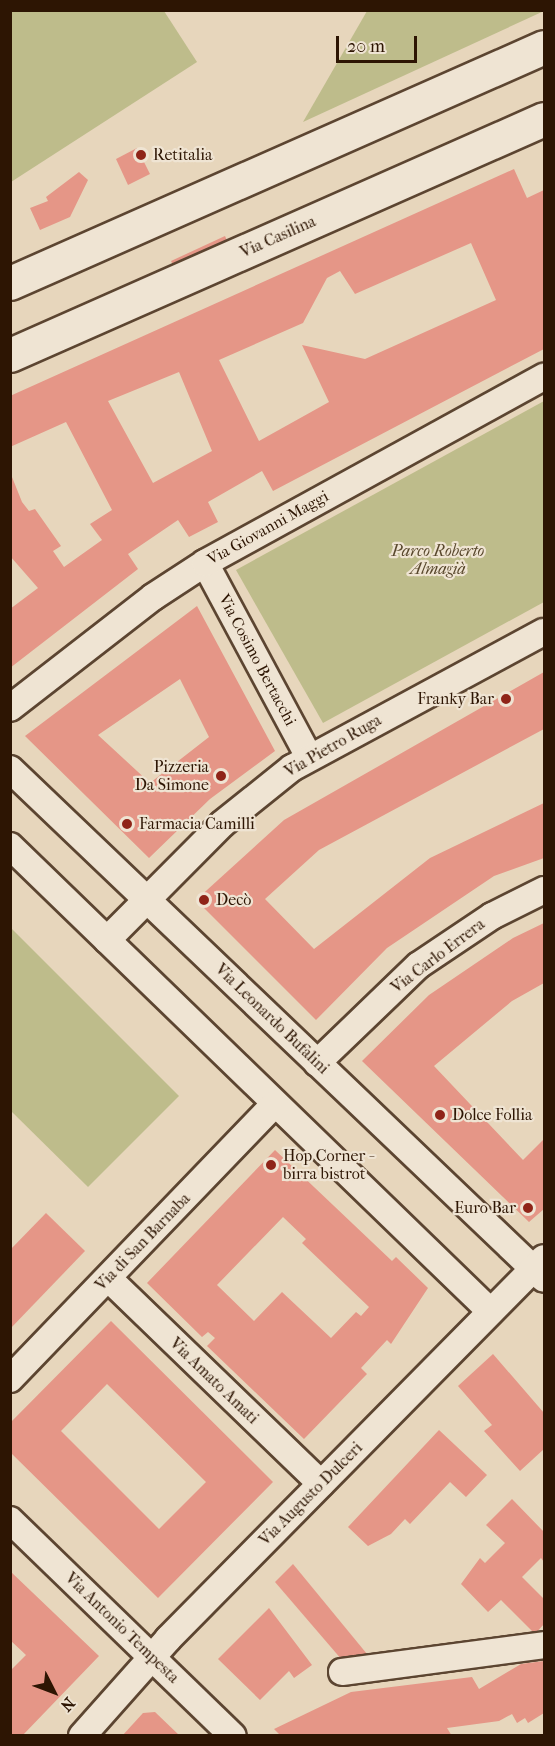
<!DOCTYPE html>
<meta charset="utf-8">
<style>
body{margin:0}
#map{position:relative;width:555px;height:1746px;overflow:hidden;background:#e7d6bc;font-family:"IM FELL French Canon",serif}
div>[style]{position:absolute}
.green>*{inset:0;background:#bebc8b}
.building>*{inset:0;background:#e59687}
.roads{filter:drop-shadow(2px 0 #5c4531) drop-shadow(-2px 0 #5c4531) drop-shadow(0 2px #5c4531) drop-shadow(0 -2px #5c4531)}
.minor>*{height:26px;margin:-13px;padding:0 13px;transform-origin:13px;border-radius:13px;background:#efe4d3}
.secondary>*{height:33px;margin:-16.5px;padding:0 16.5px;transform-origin:16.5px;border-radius:16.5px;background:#efe4d3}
.dots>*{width:16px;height:16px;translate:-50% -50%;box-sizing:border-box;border:3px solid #efe4d3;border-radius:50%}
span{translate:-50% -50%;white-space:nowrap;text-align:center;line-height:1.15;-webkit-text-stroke:4.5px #efe4d3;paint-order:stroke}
.poi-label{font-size:16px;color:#2d1503}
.left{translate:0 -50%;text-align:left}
.right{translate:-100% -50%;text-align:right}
.street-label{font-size:16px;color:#2d1503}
.park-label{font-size:16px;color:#58472c;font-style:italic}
.frame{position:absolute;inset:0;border:12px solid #2d1503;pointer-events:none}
.north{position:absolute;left:24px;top:1662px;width:60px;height:60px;-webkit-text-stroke:4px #efe4d3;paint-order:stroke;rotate:132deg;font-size:16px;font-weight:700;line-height:24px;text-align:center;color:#2d1503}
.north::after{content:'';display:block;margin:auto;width:21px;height:27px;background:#2d1503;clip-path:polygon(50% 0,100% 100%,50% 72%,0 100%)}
.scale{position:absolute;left:336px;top:36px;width:81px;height:27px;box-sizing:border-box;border:3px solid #2d1503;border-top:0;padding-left:8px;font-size:18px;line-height:21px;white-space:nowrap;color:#2d1503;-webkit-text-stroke:4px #efe4d3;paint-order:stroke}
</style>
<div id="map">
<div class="green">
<div style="clip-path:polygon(11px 10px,164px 11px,197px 62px,11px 182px)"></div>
<div style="clip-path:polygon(367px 11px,544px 10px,544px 11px,303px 122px)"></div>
<div style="clip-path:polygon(544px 401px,544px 602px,323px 723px,236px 570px)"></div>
<div style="clip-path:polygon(11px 928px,179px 1096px,88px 1187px,11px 1111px)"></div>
</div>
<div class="building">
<div style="clip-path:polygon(137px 148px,150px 174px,128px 185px,116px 159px)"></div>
<div style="clip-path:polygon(evenodd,514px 169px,527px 198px,544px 190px,544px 349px,273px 491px,262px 471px,208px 502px,218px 522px,189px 537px,178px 520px,128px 554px,138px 569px,10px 668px,10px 609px,38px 588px,10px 556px,10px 472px,22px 502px,29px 511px,35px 509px,61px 546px,53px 551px,64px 567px,102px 540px,90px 524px,112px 510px,66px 422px,10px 447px,10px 396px,514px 169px,471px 243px,496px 300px,365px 359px,302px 345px,329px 402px,259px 441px,219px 360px,303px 323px,327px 278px,340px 271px,355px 294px,471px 243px,514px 169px,179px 372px,212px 451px,153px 483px,108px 401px,179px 372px)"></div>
<div style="clip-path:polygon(79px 172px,88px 180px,70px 217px,40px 230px,30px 208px,48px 201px,46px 197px)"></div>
<div style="clip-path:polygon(225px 236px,228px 243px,174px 267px,171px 261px)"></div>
<div style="clip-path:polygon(evenodd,197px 606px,275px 751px,210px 799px,149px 858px,25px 736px,197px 606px,180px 679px,209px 737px,150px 783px,98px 735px,180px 679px)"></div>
<div style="clip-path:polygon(544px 672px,544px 729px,319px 850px,265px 899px,314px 949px,430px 858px,544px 803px,544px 858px,494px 876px,387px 948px,316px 1020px,196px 900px,284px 820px)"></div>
<div style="clip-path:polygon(544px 923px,544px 983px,512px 1001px,434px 1066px,523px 1160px,544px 1139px,544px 1209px,529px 1222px,362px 1061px,429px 995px,513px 938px)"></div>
<div style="clip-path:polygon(evenodd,275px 1150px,392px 1261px,396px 1257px,428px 1288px,391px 1344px,387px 1340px,361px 1368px,367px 1374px,304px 1439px,207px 1346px,215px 1338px,208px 1332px,202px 1337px,147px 1283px,275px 1150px,283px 1217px,306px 1239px,302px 1243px,369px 1307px,361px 1316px,356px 1312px,331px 1338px,282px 1292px,254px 1321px,217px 1285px,283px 1217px)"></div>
<div style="clip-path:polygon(46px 1213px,85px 1251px,10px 1329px,10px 1250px)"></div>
<div style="clip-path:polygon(evenodd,111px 1321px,273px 1482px,158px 1598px,10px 1452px,10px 1423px,111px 1321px,107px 1384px,206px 1482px,159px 1529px,61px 1431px,107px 1384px)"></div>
<div style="clip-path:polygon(493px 1354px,544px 1413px,544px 1449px,520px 1471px,484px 1431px,492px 1425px,458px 1386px)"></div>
<div style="clip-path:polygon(439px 1430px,487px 1475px,466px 1497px,450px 1482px,410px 1524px,405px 1519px,391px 1534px,368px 1546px,348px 1527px)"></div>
<div style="clip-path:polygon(512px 1499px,544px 1532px,544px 1562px,541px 1558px,522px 1577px,544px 1599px,544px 1624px,535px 1634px,501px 1600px,488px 1612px,461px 1584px,480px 1558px,485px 1563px,505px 1543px,486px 1525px)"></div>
<div style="clip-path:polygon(293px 1564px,367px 1654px,342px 1660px,275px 1582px)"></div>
<div style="clip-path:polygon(10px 1571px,99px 1656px,22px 1736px,10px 1736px,10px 1671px,26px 1655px,10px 1640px)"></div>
<div style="clip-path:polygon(269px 1608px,312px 1665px,294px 1678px,289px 1671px,260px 1700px,218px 1659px)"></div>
<div style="clip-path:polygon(544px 1661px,544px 1713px,528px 1723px,525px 1718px,517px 1723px,512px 1714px,499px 1721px,447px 1728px,452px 1736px,281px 1736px,274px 1729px,351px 1692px,472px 1677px,479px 1689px,521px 1664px)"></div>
<div style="clip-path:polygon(155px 1712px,180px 1736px,122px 1736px,143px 1713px)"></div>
</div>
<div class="roads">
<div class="minor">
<div style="left:205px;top:563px;width:220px;rotate:61.8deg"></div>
<div style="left:10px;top:708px;width:181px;rotate:-37.8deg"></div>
<div style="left:153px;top:597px;width:62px;rotate:-33.2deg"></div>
<div style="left:205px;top:563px;width:387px;rotate:-28.8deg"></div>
<div style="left:10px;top:769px;width:738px;rotate:43.68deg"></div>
<div style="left:10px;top:846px;width:668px;rotate:44.09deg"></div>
<div style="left:107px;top:940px;width:163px;rotate:-45.2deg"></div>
<div style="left:222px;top:824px;width:90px;rotate:-38.7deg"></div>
<div style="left:292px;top:768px;width:286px;rotate:-28.4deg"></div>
<div style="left:317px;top:1063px;width:141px;rotate:-43.9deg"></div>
<div style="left:419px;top:965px;width:88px;rotate:-33.9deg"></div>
<div style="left:492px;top:916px;width:58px;rotate:-26.6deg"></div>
<div style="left:108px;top:1278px;width:296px;rotate:44deg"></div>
<div style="left:10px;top:1379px;width:382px;rotate:-46.1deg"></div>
<div style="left:10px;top:1520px;width:310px;rotate:44.1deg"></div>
<div style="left:342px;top:1672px;width:204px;rotate:-7.6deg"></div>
<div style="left:82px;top:1736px;width:130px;rotate:-48.4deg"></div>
<div style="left:168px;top:1639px;width:535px;rotate:-45.38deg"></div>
</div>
<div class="secondary">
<div style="left:10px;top:283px;width:584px;rotate:-23.84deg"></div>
<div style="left:10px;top:355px;width:584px;rotate:-23.84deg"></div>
</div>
</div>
<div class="dots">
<div style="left:141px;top:155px;background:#8f2418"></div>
<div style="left:506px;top:699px;background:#8f2418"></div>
<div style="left:221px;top:776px;background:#8f2418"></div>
<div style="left:127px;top:824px;background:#8f2418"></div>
<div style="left:204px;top:900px;background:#8f2418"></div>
<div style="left:440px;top:1115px;background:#8f2418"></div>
<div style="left:271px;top:1165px;background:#8f2418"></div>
<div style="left:528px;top:1208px;background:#8f2418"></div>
</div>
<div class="poi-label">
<span class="left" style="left:153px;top:155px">Retitalia</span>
<span class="right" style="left:494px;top:699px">Franky Bar</span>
<span class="right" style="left:209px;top:776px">Pizzeria<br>Da Simone</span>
<span class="left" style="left:139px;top:824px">Farmacia Camilli</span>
<span class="left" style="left:216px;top:900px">Decò</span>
<span class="left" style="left:452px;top:1115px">Dolce Follia</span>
<span class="left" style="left:283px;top:1165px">Hop Corner -<br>birra bistrot</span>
<span class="right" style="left:516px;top:1208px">Euro Bar</span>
</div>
<div class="street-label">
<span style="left:278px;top:237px;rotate:-24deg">Via Casilina</span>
<span style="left:268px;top:528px;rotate:-29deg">Via Giovanni Maggi</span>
<span style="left:257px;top:660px;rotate:62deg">Via Cosimo Bertacchi</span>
<span style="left:333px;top:746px;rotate:-30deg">Via Pietro Ruga</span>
<span style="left:438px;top:956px;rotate:-37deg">Via Carlo Errera</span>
<span style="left:272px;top:1019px;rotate:44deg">Via Leonardo Bufalini</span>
<span style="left:143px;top:1242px;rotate:-46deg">Via di San Barnaba</span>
<span style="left:214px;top:1381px;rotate:44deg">Via Amato Amati</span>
<span style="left:311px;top:1494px;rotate:-45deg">Via Augusto Dulceri</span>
<span style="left:122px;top:1628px;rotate:44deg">Via Antonio Tempesta</span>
</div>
<div class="park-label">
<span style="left:438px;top:560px">Parco Roberto<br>Almagià</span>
</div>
<div class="frame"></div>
<div class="north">N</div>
<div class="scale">20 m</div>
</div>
